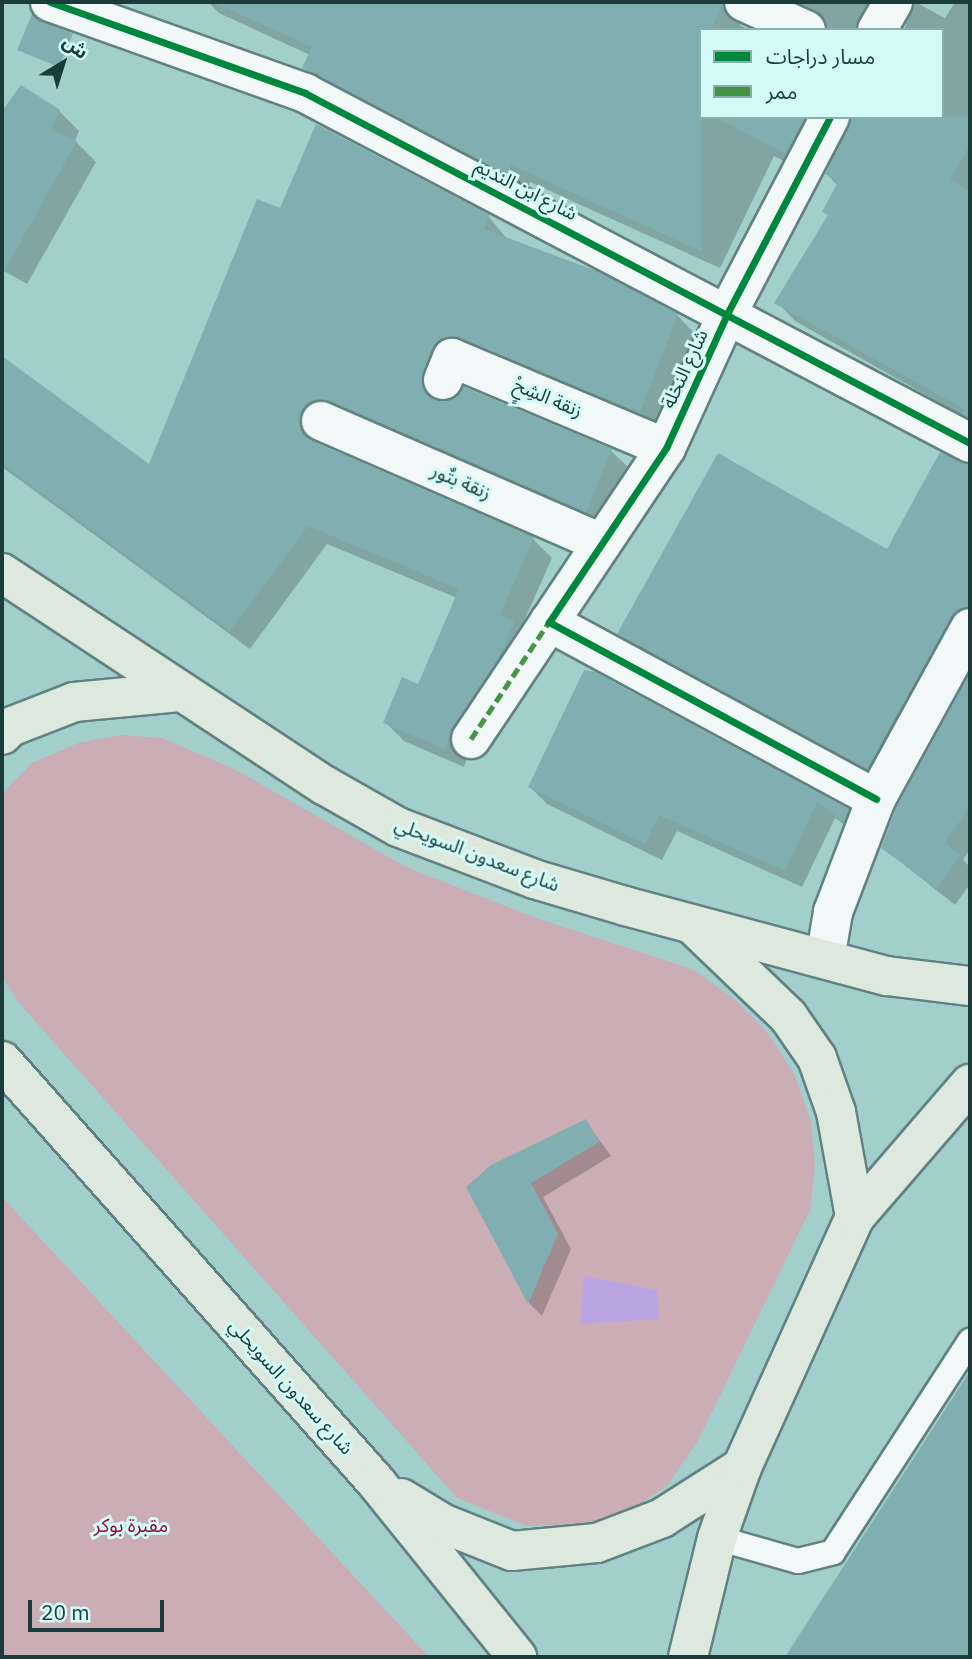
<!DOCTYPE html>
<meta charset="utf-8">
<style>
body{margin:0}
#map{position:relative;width:972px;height:1659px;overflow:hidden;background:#a2cfcc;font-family:"IBM Plex Sans","Noto Sans Arabic",sans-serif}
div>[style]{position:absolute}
.green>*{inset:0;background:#cbaeb5}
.water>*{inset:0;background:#baa4e2}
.shadow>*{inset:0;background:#0003}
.building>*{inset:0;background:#81aeb0}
.roads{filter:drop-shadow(2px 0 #618280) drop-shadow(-2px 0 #618280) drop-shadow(0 2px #618280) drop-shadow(0 -2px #618280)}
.lane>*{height:24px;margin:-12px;padding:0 12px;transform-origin:12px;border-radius:12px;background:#f1f8f7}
.street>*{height:38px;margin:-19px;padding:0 19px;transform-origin:19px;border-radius:19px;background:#f1f8f7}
.primary>*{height:38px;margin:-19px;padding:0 19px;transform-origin:19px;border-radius:19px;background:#dde8de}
.quiet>*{height:5px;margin-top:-2.5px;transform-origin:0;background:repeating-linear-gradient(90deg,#459443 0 10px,transparent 0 15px)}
.cycleway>*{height:7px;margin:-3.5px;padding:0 3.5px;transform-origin:3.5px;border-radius:3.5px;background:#00873e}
span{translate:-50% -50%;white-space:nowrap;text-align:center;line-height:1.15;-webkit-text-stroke:6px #d3faf6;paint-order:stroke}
.street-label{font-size:19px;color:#1a3c3a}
.park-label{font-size:19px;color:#95093c}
.frame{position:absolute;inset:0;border:4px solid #1a3c3a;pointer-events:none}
.legend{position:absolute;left:699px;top:28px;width:245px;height:91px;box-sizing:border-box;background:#d3faf6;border:2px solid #89aeab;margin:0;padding:9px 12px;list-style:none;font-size:21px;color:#1a3c3a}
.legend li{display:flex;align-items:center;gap:14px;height:35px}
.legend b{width:35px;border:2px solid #89aeab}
.north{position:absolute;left:28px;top:28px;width:70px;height:70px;-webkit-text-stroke:5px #d3faf6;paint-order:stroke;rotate:38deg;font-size:19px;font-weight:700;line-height:28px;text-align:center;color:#1a3c3a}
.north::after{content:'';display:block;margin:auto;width:24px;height:32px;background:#1a3c3a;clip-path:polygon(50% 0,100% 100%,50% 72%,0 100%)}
.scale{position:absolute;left:28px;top:1600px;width:136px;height:32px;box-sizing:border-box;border:4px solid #1a3c3a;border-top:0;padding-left:9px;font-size:21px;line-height:24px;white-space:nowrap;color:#1a3c3a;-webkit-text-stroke:5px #d3faf6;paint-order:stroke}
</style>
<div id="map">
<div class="green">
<div style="clip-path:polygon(121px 735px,163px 738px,238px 771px,404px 866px,536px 918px,692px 969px,733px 998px,768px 1033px,794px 1074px,811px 1122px,815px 1166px,810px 1210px,699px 1439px,667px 1486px,633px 1508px,598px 1522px,562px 1525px,527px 1526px,457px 1498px,19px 1003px,2px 977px,2px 793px,32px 763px,78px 743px)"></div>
<div style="clip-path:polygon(2px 1197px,429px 1657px,2px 1657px)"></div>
</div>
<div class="water">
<div style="clip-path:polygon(584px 1276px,657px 1290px,659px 1319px,580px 1324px)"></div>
</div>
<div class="shadow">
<div style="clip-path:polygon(208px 2px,433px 2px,413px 53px,451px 68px,479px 2px,750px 2px,741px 12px,740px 25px,748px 30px,701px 30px,701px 117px,836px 117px,804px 171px,774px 156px,720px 268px,530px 182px,526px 192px,323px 86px,304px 68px,310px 55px,219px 13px)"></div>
<div style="clip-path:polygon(777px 2px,902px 2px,882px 30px,827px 30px)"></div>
<div style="clip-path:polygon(915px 2px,945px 18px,955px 2px,970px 2px,970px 420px,795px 321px,777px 302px,829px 216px,838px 186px,827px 174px,851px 127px,851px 117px,942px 117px,942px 30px,904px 30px)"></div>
<div style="clip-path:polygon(21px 87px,59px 111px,79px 131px,75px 141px,96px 162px,27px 284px,2px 270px,2px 114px)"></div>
<div style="clip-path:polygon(281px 211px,489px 217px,507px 239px,677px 315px,696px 335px,659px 431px,450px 369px,440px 401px,457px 399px,464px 389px,611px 451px,631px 470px,605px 530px,320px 431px,318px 445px,533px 539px,552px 558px,520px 630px,532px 642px,471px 746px,464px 767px,404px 741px,385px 722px,419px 686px,457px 598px,327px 544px,250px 649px,2px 467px,2px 359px,150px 466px)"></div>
<div style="clip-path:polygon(941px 454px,970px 467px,970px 631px,886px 786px,637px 652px,619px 633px,888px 551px)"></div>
<div style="clip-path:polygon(585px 673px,848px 811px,865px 828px,861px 837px,835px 818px,802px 887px,677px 831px,662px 860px,547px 804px,530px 787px)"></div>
<div style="clip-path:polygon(970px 699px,970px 849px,963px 860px,970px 867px,970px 884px,955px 905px,883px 848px,921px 767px)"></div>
<div style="clip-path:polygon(586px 1122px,611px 1156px,543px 1197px,571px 1249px,542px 1316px,529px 1303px,468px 1187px)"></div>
<div style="clip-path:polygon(970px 1374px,970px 1657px,787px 1657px)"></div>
</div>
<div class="building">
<div style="clip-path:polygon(213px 2px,723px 2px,711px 30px,701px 30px,701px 251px,511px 165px,507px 175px,302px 68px,312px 47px)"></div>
<div style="clip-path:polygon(32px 14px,73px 34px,59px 67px,17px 50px)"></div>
<div style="clip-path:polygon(21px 85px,60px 110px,52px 130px,77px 141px,2px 275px,2px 111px)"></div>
<div style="clip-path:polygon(714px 117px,805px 117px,786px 154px)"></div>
<div style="clip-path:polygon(852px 117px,970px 117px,970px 145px,950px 179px,970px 191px,970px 418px,962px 414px,964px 409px,774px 303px,828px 215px,822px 212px,838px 182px,825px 174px)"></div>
<div style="clip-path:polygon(316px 124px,490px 215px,484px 229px,599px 272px,678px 314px,640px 413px,460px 338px,449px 336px,432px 350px,421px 382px,434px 400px,456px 398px,464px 387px,612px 449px,586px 512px,330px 401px,318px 399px,301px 412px,299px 424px,312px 441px,534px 537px,500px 615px,514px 621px,498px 659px,453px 727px,445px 749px,383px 723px,402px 677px,418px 684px,459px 589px,308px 526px,230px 631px,2px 464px,2px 356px,149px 464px,257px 199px,280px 208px)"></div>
<div style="clip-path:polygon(940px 452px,970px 465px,970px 606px,951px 617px,867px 769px,617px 634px,718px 453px,887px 549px)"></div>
<div style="clip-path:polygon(584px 670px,595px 672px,849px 809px,844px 822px,817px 802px,785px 871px,659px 815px,645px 844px,528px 787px)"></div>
<div style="clip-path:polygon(970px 673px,970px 807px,944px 843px,961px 855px,936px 888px,881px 848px,896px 808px)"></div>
<div style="clip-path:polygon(586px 1119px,599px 1142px,531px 1183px,558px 1234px,528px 1304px,466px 1187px,491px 1165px)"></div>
<div style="clip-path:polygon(970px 1371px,970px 1657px,785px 1657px)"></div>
</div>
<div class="roads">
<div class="lane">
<div style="left:717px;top:1538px;width:84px;rotate:15.9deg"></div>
<div style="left:798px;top:1561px;width:36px;rotate:-14deg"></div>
<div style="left:833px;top:1552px;width:252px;rotate:-57deg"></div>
</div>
<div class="street">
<div style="left:50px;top:2px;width:271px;rotate:19.6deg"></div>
<div style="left:305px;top:93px;width:751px;rotate:27.76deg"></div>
<div style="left:744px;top:2px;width:68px;rotate:24.3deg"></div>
<div style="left:877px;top:30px;width:32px;rotate:-60deg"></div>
<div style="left:443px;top:380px;width:24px;rotate:-68deg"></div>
<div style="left:452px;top:358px;width:232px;rotate:22.8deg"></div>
<div style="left:321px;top:421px;width:306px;rotate:23.5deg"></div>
<div style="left:549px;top:622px;width:372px;rotate:28.4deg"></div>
<div style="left:471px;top:739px;width:350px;rotate:-56.2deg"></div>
<div style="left:666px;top:448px;width:149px;rotate:-65.5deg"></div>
<div style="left:728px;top:312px;width:220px;rotate:-62.4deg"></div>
<div style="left:825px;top:959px;width:48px;rotate:-80.3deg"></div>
<div style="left:833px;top:912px;width:121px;rotate:-69.2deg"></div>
<div style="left:876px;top:799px;width:195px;rotate:-61.2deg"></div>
</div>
<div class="primary">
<div style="left:2px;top:573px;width:386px;rotate:33.4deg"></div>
<div style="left:324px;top:785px;width:85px;rotate:29.6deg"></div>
<div style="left:398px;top:827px;width:146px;rotate:20.9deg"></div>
<div style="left:534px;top:879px;width:95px;rotate:16.5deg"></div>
<div style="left:625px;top:906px;width:271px;rotate:15deg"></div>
<div style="left:887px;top:976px;width:84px;rotate:6.9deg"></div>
<div style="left:2px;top:735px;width:11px;rotate:-45deg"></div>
<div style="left:10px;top:727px;width:69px;rotate:-21.3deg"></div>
<div style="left:74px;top:702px;width:106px;rotate:-5.4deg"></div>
<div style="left:694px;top:926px;width:130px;rotate:43.8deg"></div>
<div style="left:788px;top:1016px;width:51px;rotate:55.4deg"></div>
<div style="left:817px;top:1058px;width:57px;rotate:70.6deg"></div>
<div style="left:836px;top:1112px;width:107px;rotate:79.7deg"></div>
<div style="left:2px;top:1061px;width:563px;rotate:48.38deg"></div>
<div style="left:376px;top:1482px;width:225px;rotate:51.1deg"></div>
<div style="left:401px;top:1498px;width:50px;rotate:31.2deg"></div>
<div style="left:444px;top:1524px;width:73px;rotate:21.7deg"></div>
<div style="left:512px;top:1551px;width:85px;rotate:-5.4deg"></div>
<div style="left:597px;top:1543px;width:70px;rotate:-21deg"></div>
<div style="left:662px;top:1518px;width:95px;rotate:-32.5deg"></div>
<div style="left:688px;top:1657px;width:122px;rotate:-76.3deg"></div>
<div style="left:717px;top:1538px;width:75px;rotate:-70.6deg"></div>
<div style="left:742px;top:1467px;width:274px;rotate:-65.7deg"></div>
<div style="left:855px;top:1217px;width:176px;rotate:-49.2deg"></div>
</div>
</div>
<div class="quiet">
<div style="left:471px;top:739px;width:141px;rotate:-56.3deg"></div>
</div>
<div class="cycleway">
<div style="left:50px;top:2px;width:271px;rotate:19.6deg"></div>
<div style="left:305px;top:93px;width:751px;rotate:27.76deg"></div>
<div style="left:830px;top:117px;width:220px;rotate:117.6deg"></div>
<div style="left:728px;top:312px;width:149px;rotate:114.5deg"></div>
<div style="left:666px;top:448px;width:210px;rotate:123.9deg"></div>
<div style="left:549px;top:622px;width:372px;rotate:28.4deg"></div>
</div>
<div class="street-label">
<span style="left:526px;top:190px;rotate:27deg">شارع ابن النديم</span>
<span style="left:685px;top:369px;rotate:-65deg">شارع النخلة</span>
<span style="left:548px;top:398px;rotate:23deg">ْزنقة الشِحٍ</span>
<span style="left:461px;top:482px;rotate:23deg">زنقة بتٌور</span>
<span style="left:477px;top:855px;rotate:21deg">شارع سعدون السويحلي</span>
<span style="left:291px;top:1387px;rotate:48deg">شارع سعدون السويحلي</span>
</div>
<div class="park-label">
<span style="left:131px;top:1526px">مقبرة بوكر</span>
</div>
<div class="frame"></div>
<ul class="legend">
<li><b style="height:9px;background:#00873e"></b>مسار دراجات</li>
<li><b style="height:9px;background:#459443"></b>ممر</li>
</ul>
<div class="north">ش</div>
<div class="scale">20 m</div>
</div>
